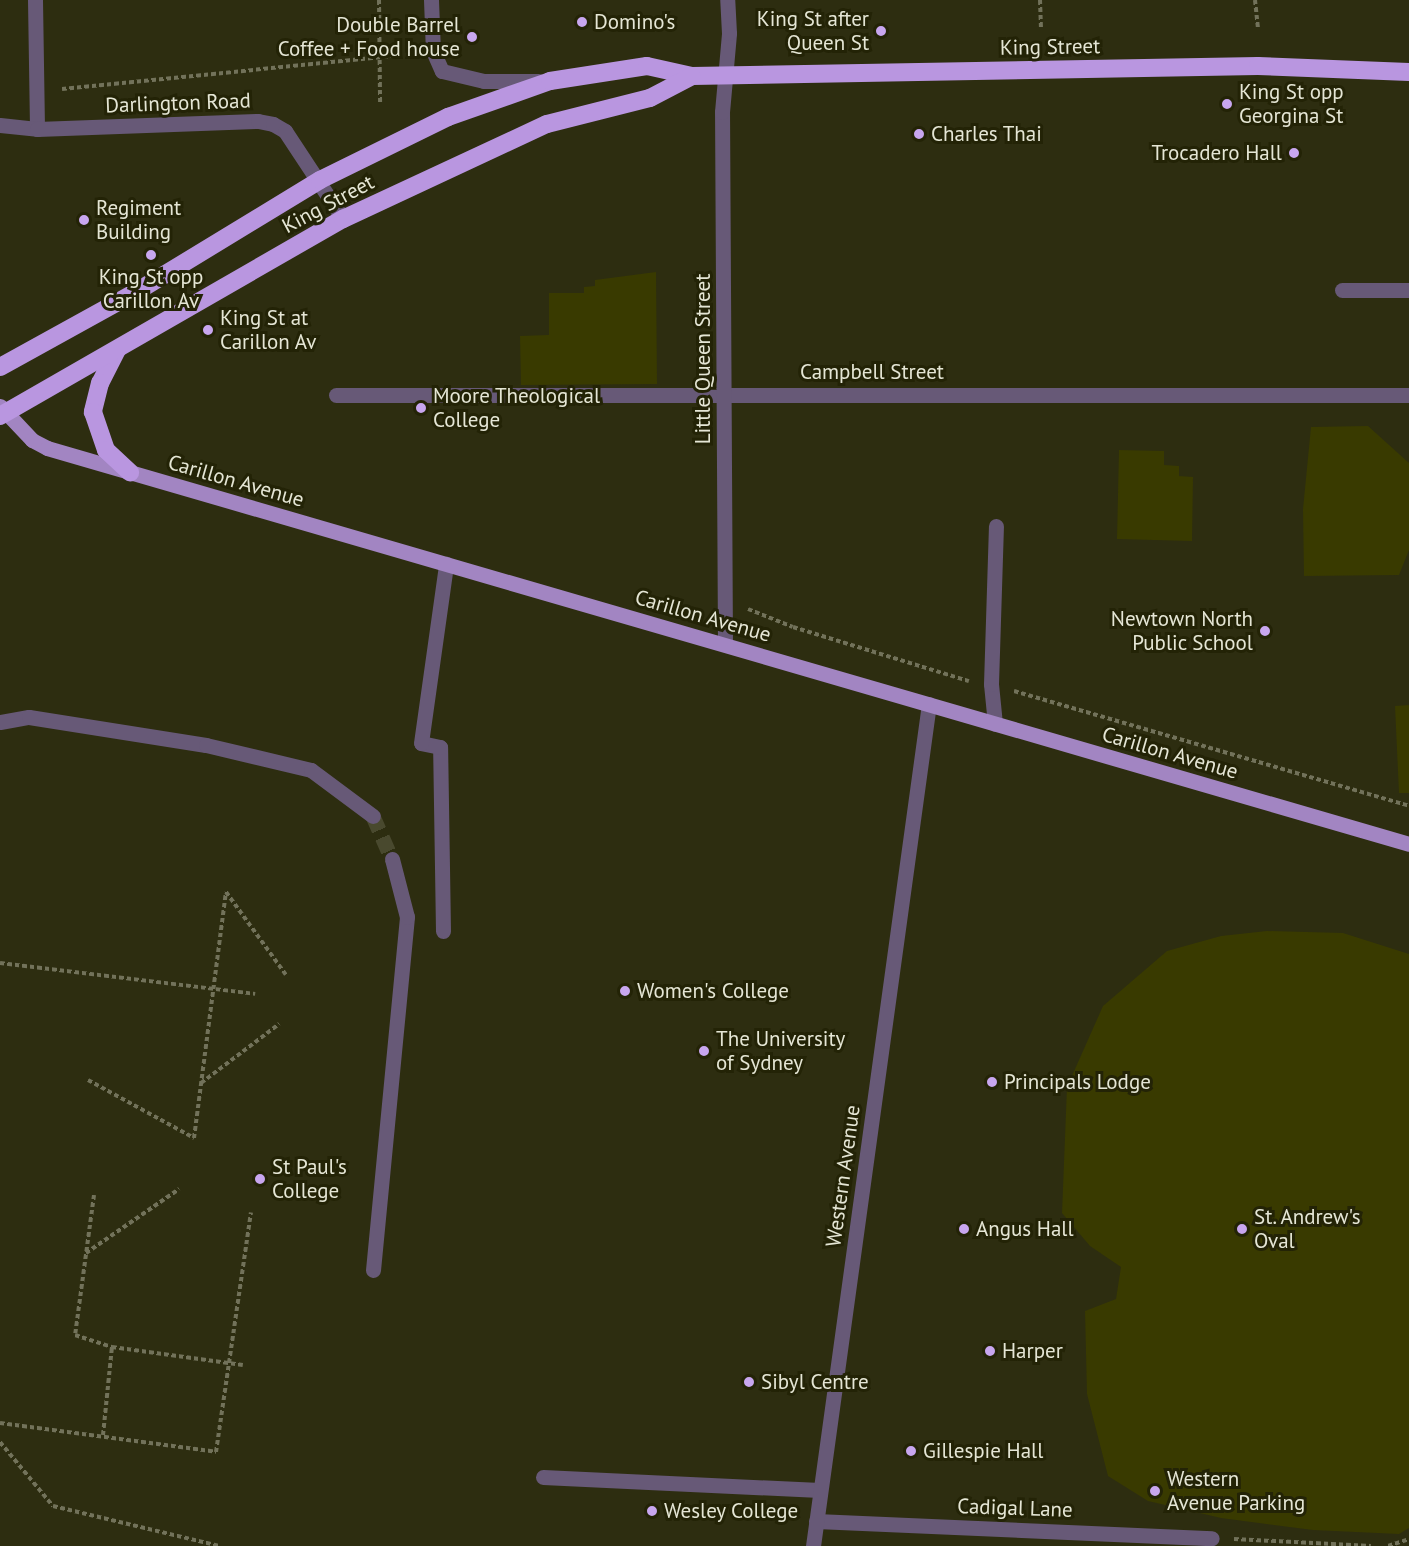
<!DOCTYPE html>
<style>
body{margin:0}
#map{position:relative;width:1409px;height:1546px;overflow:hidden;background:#2d2d10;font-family:"PT Sans",sans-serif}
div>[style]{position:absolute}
.green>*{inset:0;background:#393a00}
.minor-tunnel>*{height:15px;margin-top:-7.5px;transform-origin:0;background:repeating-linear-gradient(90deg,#49492e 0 15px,transparent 0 23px)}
.path>*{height:4px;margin-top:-2px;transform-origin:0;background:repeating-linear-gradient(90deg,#72725a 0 4.5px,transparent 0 7.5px)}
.minor>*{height:15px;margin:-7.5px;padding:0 7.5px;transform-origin:7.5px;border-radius:7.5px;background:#675977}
.major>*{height:15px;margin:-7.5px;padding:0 7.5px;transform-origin:7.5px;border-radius:7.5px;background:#a285c2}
.highway>*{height:18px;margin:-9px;padding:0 9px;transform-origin:9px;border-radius:9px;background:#b996e0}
.dots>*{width:16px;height:16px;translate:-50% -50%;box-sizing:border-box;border:3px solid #232306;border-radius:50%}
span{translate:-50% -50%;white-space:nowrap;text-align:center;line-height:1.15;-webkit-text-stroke:6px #232306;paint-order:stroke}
.poi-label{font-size:21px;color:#e5e6d5}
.right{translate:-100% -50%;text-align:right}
.left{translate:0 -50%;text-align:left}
.street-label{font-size:21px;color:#e5e6d5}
</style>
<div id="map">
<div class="green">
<div style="clip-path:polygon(656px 272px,657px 384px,521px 385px,520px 336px,549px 335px,549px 293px,584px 293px,584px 287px,595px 286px,595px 280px)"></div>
<div style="clip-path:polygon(1368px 426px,1409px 463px,1409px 550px,1399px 575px,1304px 576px,1303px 509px,1311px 427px)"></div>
<div style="clip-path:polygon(1119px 450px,1164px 451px,1164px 465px,1179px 466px,1179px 476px,1193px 477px,1192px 541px,1117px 539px)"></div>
<div style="clip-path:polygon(1409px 705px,1409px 793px,1399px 793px,1395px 706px)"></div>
<div style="clip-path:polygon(1267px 931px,1343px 933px,1409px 954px,1409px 1528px,1399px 1534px,1313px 1530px,1221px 1518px,1148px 1501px,1108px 1476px,1087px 1394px,1085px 1311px,1116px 1299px,1121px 1267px,1090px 1246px,1062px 1213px,1067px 1087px,1103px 1006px,1167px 951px,1221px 936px)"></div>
</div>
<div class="minor-tunnel">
<div style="left:373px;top:816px;width:47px;rotate:66.2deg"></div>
</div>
<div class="path">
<div style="left:379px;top:0;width:103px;rotate:89.4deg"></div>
<div style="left:1040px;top:0;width:27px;rotate:88deg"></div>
<div style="left:1255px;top:0;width:28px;rotate:84deg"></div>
<div style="left:62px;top:89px;width:352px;rotate:-5.7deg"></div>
<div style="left:748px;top:609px;width:48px;rotate:21.8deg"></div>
<div style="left:793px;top:627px;width:184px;rotate:17.1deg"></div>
<div style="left:1014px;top:691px;width:411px;rotate:16.2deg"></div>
<div style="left:226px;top:892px;width:102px;rotate:54.1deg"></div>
<div style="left:0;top:963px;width:257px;rotate:6.9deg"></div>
<div style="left:88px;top:1080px;width:121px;rotate:28.7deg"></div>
<div style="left:194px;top:1138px;width:248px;rotate:-82.6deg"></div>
<div style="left:201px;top:1083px;width:98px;rotate:-37.1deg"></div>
<div style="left:94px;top:1195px;width:141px;rotate:97.7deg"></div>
<div style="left:75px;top:1335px;width:39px;rotate:18deg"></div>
<div style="left:112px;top:1347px;width:132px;rotate:7.8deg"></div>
<div style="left:86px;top:1253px;width:113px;rotate:-34.5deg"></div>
<div style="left:0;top:1423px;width:218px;rotate:7.6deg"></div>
<div style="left:216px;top:1452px;width:242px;rotate:-81.7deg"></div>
<div style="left:103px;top:1435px;width:88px;rotate:-84.2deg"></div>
<div style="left:0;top:1442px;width:83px;rotate:50.4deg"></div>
<div style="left:53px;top:1506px;width:172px;rotate:13.5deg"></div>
<div style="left:1234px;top:1539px;width:137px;rotate:2.9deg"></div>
<div style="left:1388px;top:1546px;width:22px;rotate:-18deg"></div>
</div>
<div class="minor">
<div style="left:35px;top:0;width:129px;rotate:89.1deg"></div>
<div style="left:431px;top:0;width:51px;rotate:87.8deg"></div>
<div style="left:433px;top:51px;width:22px;rotate:66deg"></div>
<div style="left:442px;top:71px;width:43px;rotate:13.4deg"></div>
<div style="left:484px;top:81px;width:54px"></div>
<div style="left:0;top:125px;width:37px;rotate:6deg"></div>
<div style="left:37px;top:129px;width:221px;rotate:-2.1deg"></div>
<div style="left:258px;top:121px;width:15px;rotate:11deg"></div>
<div style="left:273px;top:124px;width:14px;rotate:30deg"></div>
<div style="left:285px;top:131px;width:105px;rotate:56.6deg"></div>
<div style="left:1342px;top:290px;width:67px"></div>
<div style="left:336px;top:395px;width:1073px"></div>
<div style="left:725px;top:644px;width:532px;rotate:-90.32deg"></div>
<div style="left:722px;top:112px;width:79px;rotate:-84.9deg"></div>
<div style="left:729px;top:33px;width:33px;rotate:-93deg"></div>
<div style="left:0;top:722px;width:29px;rotate:-10deg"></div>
<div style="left:29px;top:717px;width:179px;rotate:9deg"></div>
<div style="left:206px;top:745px;width:108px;rotate:13.4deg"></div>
<div style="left:311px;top:770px;width:77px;rotate:36.6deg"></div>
<div style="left:995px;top:724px;width:40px;rotate:-95.7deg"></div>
<div style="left:991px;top:684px;width:158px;rotate:-88.2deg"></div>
<div style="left:443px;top:931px;width:184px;rotate:-90.9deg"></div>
<div style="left:440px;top:747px;width:19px;rotate:-168deg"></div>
<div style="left:421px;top:743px;width:181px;rotate:-82deg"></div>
<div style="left:373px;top:1270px;width:355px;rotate:-84.5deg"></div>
<div style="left:407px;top:917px;width:60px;rotate:-104.5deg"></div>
<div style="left:543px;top:1477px;width:277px;rotate:2.7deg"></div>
<div style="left:816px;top:1521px;width:396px;rotate:2.5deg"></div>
<div style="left:813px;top:1546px;width:850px;rotate:-82.16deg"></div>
</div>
<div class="major">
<div style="left:0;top:406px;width:47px;rotate:46.7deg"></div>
<div style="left:32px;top:440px;width:17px;rotate:28deg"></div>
<div style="left:47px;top:448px;width:1418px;rotate:16.21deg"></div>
</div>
<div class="highway">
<div style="left:117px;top:350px;width:37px;rotate:117deg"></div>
<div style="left:100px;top:383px;width:30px;rotate:104deg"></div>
<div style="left:93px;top:412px;width:40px;rotate:71.1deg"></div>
<div style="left:106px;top:450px;width:33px;rotate:43deg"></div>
<div style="left:0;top:367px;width:155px;rotate:-28.9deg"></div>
<div style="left:136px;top:292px;width:215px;rotate:-31.3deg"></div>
<div style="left:320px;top:180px;width:143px;rotate:-26.2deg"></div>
<div style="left:448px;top:117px;width:108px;rotate:-19.4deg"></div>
<div style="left:550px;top:81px;width:98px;rotate:-8.8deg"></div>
<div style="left:647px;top:66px;width:46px;rotate:12.5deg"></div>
<div style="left:692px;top:76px;width:566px;rotate:-1.01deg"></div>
<div style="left:1258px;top:66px;width:151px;rotate:2.3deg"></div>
<div style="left:0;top:416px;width:396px;rotate:-29.9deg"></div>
<div style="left:343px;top:219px;width:225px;rotate:-25deg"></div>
<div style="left:547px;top:124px;width:106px;rotate:-14.2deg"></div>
<div style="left:650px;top:98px;width:47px;rotate:-27.6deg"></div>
</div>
<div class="dots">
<div style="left:582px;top:22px;background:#c8a6ef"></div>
<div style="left:881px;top:31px;background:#c8a6ef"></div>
<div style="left:472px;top:37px;background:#c8a6ef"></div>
<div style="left:1227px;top:104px;background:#c8a6ef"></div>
<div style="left:919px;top:134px;background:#c8a6ef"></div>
<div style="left:1294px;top:153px;background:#c8a6ef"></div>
<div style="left:84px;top:220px;background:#c8a6ef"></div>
<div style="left:151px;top:255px;background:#c8a6ef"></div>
<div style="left:208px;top:330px;background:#c8a6ef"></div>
<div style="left:421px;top:408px;background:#c8a6ef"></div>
<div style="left:1265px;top:631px;background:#c8a6ef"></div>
<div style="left:625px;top:991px;background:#c8a6ef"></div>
<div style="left:704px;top:1051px;background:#c8a6ef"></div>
<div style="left:992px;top:1082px;background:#c8a6ef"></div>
<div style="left:260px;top:1179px;background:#c8a6ef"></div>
<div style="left:964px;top:1229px;background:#c8a6ef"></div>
<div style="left:1242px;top:1229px;background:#c8a6ef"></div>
<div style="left:990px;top:1351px;background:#c8a6ef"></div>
<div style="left:749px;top:1382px;background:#c8a6ef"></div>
<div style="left:911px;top:1451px;background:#c8a6ef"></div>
<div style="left:1155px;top:1491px;background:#c8a6ef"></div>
<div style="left:652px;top:1511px;background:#c8a6ef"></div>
</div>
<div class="poi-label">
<span class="right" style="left:869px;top:31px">King St after<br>Queen St</span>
<span class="left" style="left:594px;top:22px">Domino's</span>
<span class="right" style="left:460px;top:37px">Double Barrel<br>Coffee + Food house</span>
<span class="left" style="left:1239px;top:104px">King St opp<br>Georgina St</span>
<span class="left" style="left:931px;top:134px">Charles Thai</span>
<span class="right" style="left:1282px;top:153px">Trocadero Hall</span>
<span class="left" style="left:96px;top:220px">Regiment<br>Building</span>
<span style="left:151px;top:289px">King St opp<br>Carillon Av</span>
<span class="left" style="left:220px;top:330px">King St at<br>Carillon Av</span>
<span class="left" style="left:433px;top:408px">Moore Theological<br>College</span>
<span class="right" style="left:1253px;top:631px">Newtown North<br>Public School</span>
<span class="left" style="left:637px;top:991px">Women's College</span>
<span class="left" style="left:716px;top:1051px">The University<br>of Sydney</span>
<span class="left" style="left:1004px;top:1082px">Principals Lodge</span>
<span class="left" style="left:272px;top:1179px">St Paul's<br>College</span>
<span class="left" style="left:1254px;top:1229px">St. Andrew's<br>Oval</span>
<span class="left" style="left:976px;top:1229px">Angus Hall</span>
<span class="left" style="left:1002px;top:1351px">Harper</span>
<span class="left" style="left:761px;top:1382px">Sibyl Centre</span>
<span class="left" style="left:923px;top:1451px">Gillespie Hall</span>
<span class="left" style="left:1167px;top:1491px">Western<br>Avenue Parking</span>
<span class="left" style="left:664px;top:1511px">Wesley College</span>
</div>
<div class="street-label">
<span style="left:1050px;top:47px;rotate:-1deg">King Street</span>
<span style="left:178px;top:103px;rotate:-2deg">Darlington Road</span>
<span style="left:328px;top:204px;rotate:-28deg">King Street</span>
<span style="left:703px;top:359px;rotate:-90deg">Little Queen Street</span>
<span style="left:872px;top:372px">Campbell Street</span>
<span style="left:236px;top:481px;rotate:16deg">Carillon Avenue</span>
<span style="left:703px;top:616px;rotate:16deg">Carillon Avenue</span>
<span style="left:1170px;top:753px;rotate:16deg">Carillon Avenue</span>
<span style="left:843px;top:1176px;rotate:-82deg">Western Avenue</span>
<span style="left:1015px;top:1508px;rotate:2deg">Cadigal Lane</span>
</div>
</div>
